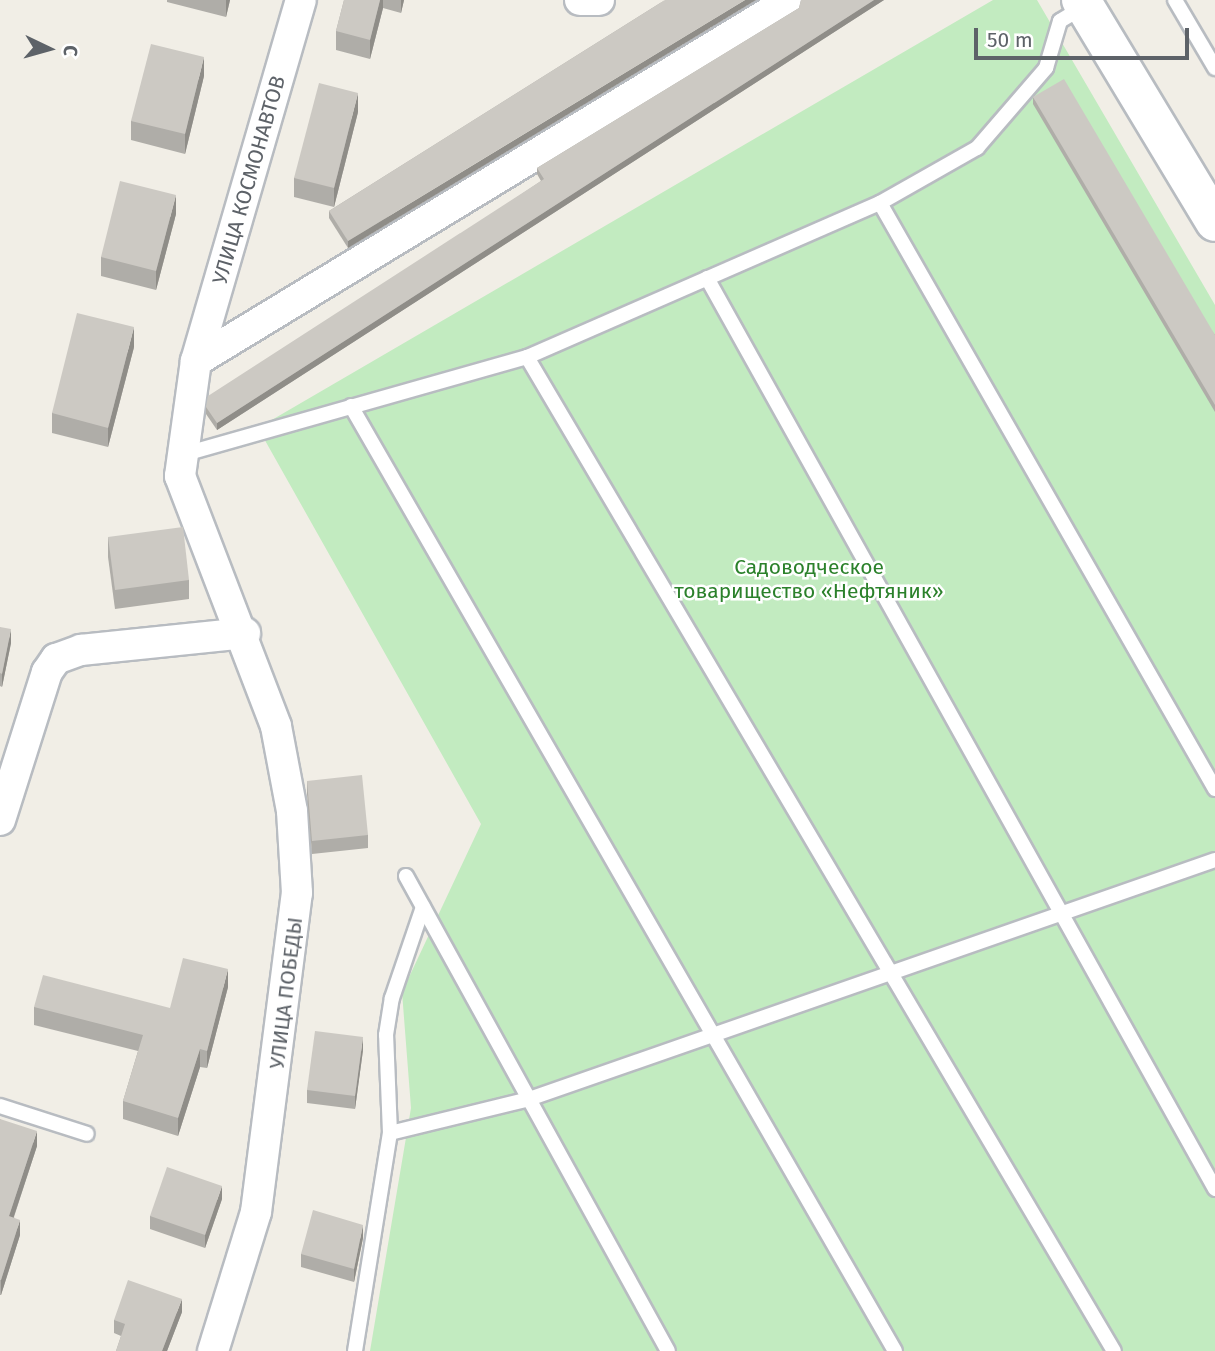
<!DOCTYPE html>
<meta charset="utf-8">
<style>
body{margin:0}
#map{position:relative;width:1215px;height:1351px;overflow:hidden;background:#f1eee6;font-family:"Fira Sans",sans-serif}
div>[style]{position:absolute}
.green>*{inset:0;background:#c2ebc0}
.roads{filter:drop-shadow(2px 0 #b8bcc1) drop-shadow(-2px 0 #b8bcc1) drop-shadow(0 2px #b8bcc1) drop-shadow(0 -2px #b8bcc1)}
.lane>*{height:14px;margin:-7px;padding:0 7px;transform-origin:7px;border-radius:7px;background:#fff}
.street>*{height:30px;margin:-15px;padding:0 15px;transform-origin:15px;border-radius:15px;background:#fff}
.secondary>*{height:38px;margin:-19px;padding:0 19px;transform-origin:19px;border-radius:19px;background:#fff}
.wall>*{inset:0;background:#afada8}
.shaded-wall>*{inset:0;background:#8f8d88}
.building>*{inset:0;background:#ccc9c3}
span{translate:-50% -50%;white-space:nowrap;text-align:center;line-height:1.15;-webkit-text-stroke:5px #fff;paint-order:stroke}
.street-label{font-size:21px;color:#5d6268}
.park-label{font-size:21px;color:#2b812b}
.north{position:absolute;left:14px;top:14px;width:70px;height:70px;-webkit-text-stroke:5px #fff;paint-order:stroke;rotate:95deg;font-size:19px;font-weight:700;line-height:28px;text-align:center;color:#5d6268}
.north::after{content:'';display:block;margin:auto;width:24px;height:32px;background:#5d6268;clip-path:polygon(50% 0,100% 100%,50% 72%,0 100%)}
.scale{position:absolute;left:974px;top:28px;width:215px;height:32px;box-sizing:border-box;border:4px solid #5d6268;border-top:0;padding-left:9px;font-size:21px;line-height:24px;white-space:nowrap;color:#5d6268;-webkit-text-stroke:5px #fff;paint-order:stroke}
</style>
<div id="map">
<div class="green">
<div style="clip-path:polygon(993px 0,1037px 0,1215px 305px,1215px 1351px,370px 1351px,411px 1108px,402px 992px,481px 824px,258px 428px)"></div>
</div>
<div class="roads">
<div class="lane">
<div style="left:1175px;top:0;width:79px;rotate:59.5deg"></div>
<div style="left:880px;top:203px;width:675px;rotate:60.24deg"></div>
<div style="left:707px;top:278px;width:1043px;rotate:60.85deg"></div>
<div style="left:527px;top:357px;width:385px;rotate:-23.6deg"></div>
<div style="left:880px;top:203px;width:112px;rotate:-29.6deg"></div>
<div style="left:977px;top:148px;width:106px;rotate:-49.2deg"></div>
<div style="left:1046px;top:68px;width:49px;rotate:-73.4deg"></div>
<div style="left:1060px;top:21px;width:29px;rotate:-31deg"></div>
<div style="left:351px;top:406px;width:1090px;rotate:60.07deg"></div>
<div style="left:181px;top:455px;width:360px;rotate:-15.8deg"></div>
<div style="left:527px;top:357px;width:1154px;rotate:59.44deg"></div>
<div style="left:406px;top:876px;width:542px;rotate:61.12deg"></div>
<div style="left:0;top:1106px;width:91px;rotate:17.8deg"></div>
<div style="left:390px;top:1133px;width:143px;rotate:-13.7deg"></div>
<div style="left:529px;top:1099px;width:726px;rotate:-19.21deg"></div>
<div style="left:355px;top:1351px;width:221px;rotate:-80.9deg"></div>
<div style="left:390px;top:1133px;width:98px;rotate:-92.3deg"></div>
<div style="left:386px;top:1035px;width:37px;rotate:-81deg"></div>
<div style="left:392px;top:998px;width:96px;rotate:-71.2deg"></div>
</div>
<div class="street">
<div style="left:580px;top:0;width:19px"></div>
<div style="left:196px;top:361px;width:376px;rotate:-73.8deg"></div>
<div style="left:0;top:820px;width:155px;rotate:-72.4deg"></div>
<div style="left:47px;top:672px;width:16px;rotate:-55deg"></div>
<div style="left:56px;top:659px;width:27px;rotate:-20deg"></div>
<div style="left:81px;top:650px;width:165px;rotate:-5.9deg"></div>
<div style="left:213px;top:1351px;width:145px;rotate:-72.8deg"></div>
<div style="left:256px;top:1212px;width:322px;rotate:-82.7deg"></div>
<div style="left:297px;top:893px;width:82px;rotate:-93.5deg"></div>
<div style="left:292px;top:811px;width:86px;rotate:-100.7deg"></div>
<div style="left:276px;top:726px;width:268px;rotate:-111deg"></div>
<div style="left:180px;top:476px;width:116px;rotate:-82.1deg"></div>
<div style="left:196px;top:361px;width:695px;rotate:-31.29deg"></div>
</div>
<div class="secondary">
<div style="left:1081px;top:0;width:259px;rotate:58.9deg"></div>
</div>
</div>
<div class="wall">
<div style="clip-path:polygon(167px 0,230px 0,226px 17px,167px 2px)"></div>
<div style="clip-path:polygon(344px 0,404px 0,401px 13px,383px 8px,370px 59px,336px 50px,336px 31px)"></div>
<div style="clip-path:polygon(665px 0,348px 248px,329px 218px,329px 211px)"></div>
<div style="clip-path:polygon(801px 0,884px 0,217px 430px,206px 414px,206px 407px,541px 181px,537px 174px,537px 168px,799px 8px)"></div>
<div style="clip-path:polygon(204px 76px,185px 154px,131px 140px,131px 121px)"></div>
<div style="clip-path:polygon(1033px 97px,1215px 335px,1215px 412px,1033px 104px)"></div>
<div style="clip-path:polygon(358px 112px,334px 207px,294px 197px,294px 178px)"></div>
<div style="clip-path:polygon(176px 214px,156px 290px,101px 276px,101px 257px)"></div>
<div style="clip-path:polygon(134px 347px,108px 447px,52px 433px,52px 413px)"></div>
<div style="clip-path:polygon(108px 537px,189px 580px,189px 599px,115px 609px,108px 557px)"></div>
<div style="clip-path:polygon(0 627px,11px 643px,2px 687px,0 686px)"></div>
<div style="clip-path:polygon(307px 781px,368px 835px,368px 848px,312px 854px,307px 794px)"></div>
<div style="clip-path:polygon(228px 987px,207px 1068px,200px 1067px,178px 1136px,123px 1119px,123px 1101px,138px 1051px,34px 1025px,34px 1007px,170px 1008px)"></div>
<div style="clip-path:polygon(363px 1050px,355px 1109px,307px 1103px,307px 1090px)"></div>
<div style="clip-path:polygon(0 1119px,37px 1146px,14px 1217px,20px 1235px,1px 1295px,0 1295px)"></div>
<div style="clip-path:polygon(222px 1199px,205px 1248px,150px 1229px,150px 1216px)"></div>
<div style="clip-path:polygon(363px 1238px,354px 1282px,301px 1267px,301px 1254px)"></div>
<div style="clip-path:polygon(182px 1312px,167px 1351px,116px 1351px,121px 1336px,114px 1333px,114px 1320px)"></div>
</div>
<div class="shaded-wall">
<div style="clip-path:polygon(226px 0,230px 0,226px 17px)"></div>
<div style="clip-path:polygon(380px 0,383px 0,383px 8px,370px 59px,370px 40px)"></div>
<div style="clip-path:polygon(401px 0,404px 0,401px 13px)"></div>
<div style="clip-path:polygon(745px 0,756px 0,348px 248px,348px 241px)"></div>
<div style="clip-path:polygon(874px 0,884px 0,217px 430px,217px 423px)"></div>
<div style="clip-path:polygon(204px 57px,204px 76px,185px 154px,185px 134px)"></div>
<div style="clip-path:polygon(358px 93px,358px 112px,334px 207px,334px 188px)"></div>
<div style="clip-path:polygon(176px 195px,176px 214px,156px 290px,156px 271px)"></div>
<div style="clip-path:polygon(134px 327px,134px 347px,108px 447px,108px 428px)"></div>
<div style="clip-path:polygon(11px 629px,11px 643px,2px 687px,2px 674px)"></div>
<div style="clip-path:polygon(228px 969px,228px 987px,207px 1068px,207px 1051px)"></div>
<div style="clip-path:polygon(363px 1037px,363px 1050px,355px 1109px,355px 1096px)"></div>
<div style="clip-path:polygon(200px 1049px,200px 1067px,178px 1136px,178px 1118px)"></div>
<div style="clip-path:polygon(37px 1131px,37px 1146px,9px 1231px,9px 1216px)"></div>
<div style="clip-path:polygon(222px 1186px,222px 1199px,205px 1248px,205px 1235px)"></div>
<div style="clip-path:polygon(20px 1220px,20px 1235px,1px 1295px,1px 1280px)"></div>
<div style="clip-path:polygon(363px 1225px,363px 1238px,354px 1282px,354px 1269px)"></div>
<div style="clip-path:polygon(182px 1299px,182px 1312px,167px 1351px,162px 1351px)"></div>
</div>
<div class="building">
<div style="clip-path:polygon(344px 0,380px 0,370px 40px,336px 31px)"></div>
<div style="clip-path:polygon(665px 0,745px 0,348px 241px,329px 211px)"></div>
<div style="clip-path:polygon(801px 0,874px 0,217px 423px,206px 407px,208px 396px,544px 179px,537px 168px,799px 8px)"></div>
<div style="clip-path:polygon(151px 44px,204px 57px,185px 134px,131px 121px)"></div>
<div style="clip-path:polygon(1064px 79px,1215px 335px,1215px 405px,1033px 97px)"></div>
<div style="clip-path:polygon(319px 83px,358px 93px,334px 188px,294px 178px)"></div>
<div style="clip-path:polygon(120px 181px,176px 195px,156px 271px,101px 257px)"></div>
<div style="clip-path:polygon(77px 313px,134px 327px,108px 428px,52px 413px)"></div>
<div style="clip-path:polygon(183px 527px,189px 580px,115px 590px,108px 537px)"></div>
<div style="clip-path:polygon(0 627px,11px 629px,2px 674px,0 673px)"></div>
<div style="clip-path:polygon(362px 775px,368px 835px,312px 841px,307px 781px)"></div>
<div style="clip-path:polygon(183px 958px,228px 969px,207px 1051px,200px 1049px,178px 1118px,123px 1101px,143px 1035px,34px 1007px,43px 975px,170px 1008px)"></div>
<div style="clip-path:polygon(315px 1031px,363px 1037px,355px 1096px,307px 1090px)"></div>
<div style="clip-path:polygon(0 1119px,37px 1131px,9px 1216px,20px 1220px,1px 1280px,0 1280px)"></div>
<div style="clip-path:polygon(167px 1167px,222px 1186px,205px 1235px,150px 1216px)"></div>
<div style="clip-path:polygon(313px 1210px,363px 1225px,354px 1269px,301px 1254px)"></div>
<div style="clip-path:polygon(128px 1280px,182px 1299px,162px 1351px,116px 1351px,125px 1324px,114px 1320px)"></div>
</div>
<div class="street-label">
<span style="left:249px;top:180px;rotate:-74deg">УЛИЦА КОСМОНАВТОВ</span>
<span style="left:286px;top:993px;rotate:-83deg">УЛИЦА ПОБЕДЫ</span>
</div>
<div class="park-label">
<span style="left:809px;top:579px">Садоводческое<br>товарищество «Нефтяник»</span>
</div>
<div class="north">С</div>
<div class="scale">50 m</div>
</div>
